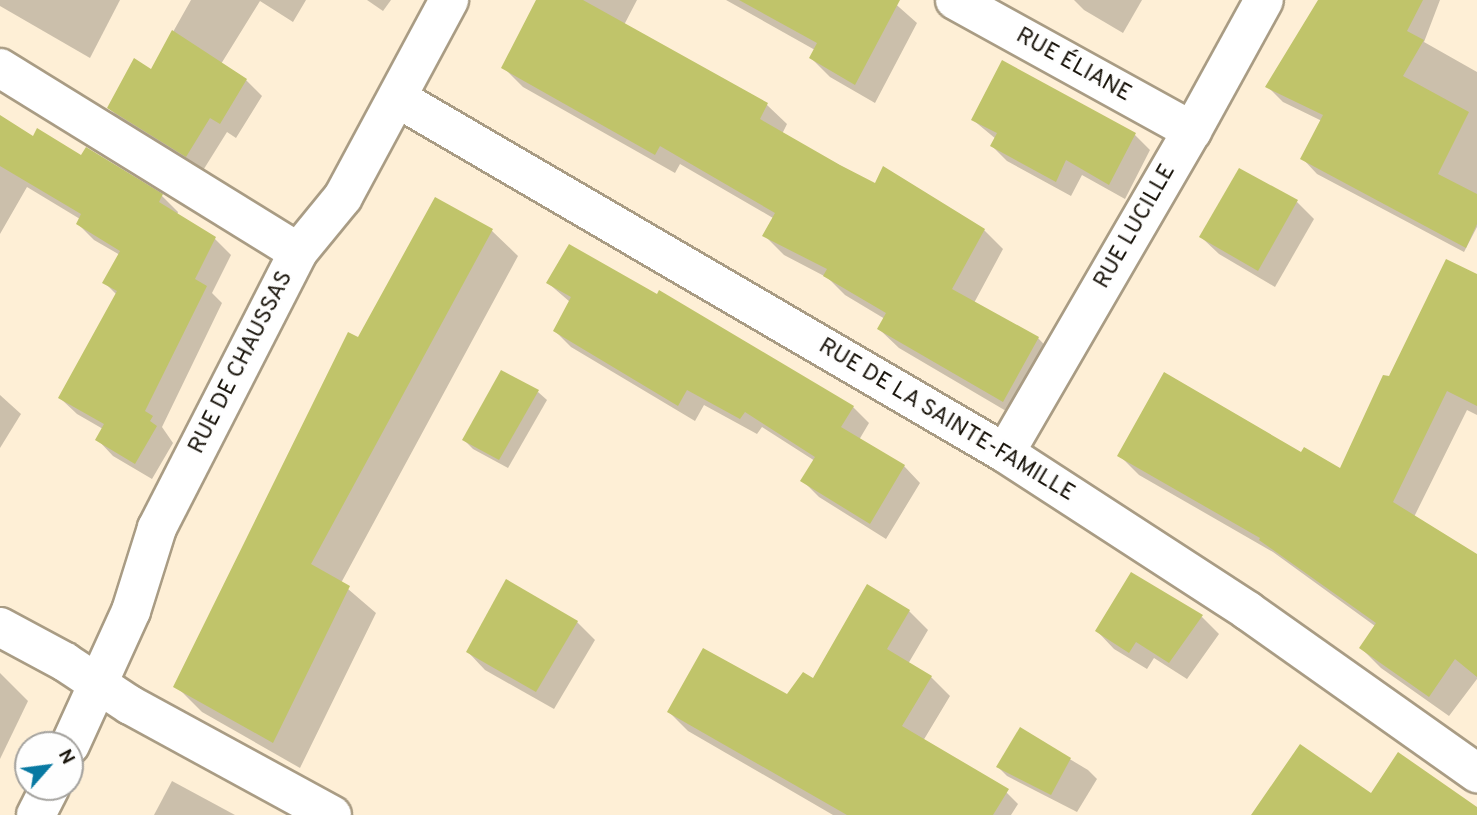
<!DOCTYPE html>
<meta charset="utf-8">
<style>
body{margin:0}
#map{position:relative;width:1477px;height:815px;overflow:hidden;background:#feefd6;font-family:Overpass,sans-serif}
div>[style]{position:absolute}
.shadow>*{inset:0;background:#0003}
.building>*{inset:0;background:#c0c46a}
.roads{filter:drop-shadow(2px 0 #a99c84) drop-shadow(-2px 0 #a99c84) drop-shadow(0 2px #a99c84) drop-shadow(0 -2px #a99c84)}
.minor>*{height:38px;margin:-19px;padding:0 19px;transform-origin:19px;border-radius:19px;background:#fff}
span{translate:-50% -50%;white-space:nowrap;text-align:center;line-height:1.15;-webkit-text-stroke:5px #fefefe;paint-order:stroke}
.street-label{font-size:23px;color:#1c170e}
.north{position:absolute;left:14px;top:731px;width:70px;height:70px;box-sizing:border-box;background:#fefefe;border:2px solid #a4a29e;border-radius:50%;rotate:62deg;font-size:19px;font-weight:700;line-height:28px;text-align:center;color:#1c170e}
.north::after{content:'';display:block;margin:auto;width:24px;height:32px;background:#0879a2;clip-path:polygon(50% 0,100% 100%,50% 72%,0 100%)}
</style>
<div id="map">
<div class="shadow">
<div style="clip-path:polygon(0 0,120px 0,90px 58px,0 6px)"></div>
<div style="clip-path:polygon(191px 0,306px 0,293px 22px,260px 1px,221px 64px,246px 80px,262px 96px,236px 138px,227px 132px,202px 172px,125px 124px,109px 108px,151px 71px)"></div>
<div style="clip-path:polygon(367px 0,391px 0,383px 11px)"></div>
<div style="clip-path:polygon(538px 0,637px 0,624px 25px,767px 105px,787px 124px,782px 134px,876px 185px,984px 230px,1003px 249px,974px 303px,1038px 338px,1057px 358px,1023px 421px,899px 348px,879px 329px,885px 319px,845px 295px,828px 278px,784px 255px,764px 235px,773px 218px,680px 164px,675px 173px,523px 87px,503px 67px)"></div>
<div style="clip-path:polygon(726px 0,891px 0,917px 23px,875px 103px,830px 77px,811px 58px,815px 50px)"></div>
<div style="clip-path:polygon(1074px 0,1142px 0,1123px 33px,1084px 10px)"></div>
<div style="clip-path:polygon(1320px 0,1440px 0,1424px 42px,1477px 72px,1477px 227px,1464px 252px,1317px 174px,1302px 158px,1322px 121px,1283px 102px,1268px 87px)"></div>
<div style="clip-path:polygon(0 117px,34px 138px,82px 157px,86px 149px,162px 196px,178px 212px,177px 215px,214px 238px,231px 255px,212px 293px,222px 303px,162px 427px,173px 443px,152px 479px,113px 456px,97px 439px,103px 429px,77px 414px,60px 398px,117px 295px,105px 283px,120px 255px,94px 240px,78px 224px,80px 219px,27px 187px,0 234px)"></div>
<div style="clip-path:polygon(973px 120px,1135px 135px,1150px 150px,1125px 199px,1082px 175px,1071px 196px,1007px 161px,992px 146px,996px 139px)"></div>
<div style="clip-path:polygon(1297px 202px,1314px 219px,1275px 287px,1219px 254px,1201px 237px)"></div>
<div style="clip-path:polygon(491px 230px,518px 256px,341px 583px,376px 613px,300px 768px,202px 712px,176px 686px,358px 340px)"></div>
<div style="clip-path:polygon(1477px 276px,1477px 415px,1467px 410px,1414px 517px,1477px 557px,1477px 679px,1449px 716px,1381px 668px,1361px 648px,1375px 626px,1273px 552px,1139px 475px,1119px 455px,1302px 455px,1341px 471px,1390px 378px)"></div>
<div style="clip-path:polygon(548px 283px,853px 407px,869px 423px,859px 440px,904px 466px,920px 483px,886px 539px,819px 497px,803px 481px,815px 461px,762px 427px,757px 434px,704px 405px,695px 421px,571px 347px,555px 331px,570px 302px)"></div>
<div style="clip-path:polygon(538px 392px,547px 400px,508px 468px,473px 449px,464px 440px)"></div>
<div style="clip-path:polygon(0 395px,21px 414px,0 448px)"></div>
<div style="clip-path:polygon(909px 611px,928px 630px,908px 664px,931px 677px,950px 696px,923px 741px,999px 785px,1018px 804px,1011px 815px,833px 815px,688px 731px,669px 712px,787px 696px,814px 681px)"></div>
<div style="clip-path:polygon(1202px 617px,1219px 634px,1187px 679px,1154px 658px,1147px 669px,1114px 649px,1097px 631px)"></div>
<div style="clip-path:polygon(577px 622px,595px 640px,554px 709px,485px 670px,468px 652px)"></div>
<div style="clip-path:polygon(0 673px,28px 701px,0 759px)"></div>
<div style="clip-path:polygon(1021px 730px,1088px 770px,1097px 779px,1077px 812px,1007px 776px,998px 767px)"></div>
<div style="clip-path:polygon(172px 781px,235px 815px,154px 815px)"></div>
</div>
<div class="building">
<div style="clip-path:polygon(536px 0,583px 0,768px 103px,760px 119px,840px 165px,875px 183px,883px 166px,985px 229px,952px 289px,1039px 337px,1003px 402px,877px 329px,886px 313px,823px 276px,827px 269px,762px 236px,775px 213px,660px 146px,655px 155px,501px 68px)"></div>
<div style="clip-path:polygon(739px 0,900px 0,855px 85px,809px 58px,817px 43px)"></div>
<div style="clip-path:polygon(1318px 0,1423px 0,1407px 31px,1424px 40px,1403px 76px,1469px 112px,1438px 174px,1477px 194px,1477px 224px,1466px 248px,1300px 159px,1323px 115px,1265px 87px)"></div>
<div style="clip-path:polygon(172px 30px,247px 79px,220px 124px,210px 118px,186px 157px,107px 108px,134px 58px,151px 69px)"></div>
<div style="clip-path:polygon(1002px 60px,1136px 133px,1109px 185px,1066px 160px,1056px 182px,990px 146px,997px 133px,971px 120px)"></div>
<div style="clip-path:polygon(0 115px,33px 136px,37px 128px,81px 155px,86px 147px,163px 194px,159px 202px,216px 237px,195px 279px,207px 286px,145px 411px,153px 416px,150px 421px,157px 426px,135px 464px,95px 440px,104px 424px,58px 398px,117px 291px,102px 283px,120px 251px,76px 224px,81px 214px,0 166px)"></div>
<div style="clip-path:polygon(1239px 168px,1298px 200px,1258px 271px,1199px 237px)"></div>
<div style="clip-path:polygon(435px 197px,493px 229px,311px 564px,350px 586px,273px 743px,173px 687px,348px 332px,358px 337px)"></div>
<div style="clip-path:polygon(569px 244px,657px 294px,659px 290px,854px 406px,841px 427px,905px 465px,870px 524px,800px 481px,815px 457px,745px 412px,740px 419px,687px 390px,678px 406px,553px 331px,571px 297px,546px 283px)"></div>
<div style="clip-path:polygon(1446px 259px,1477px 274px,1477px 406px,1447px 391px,1393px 502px,1477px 554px,1477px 677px,1455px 659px,1429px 697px,1359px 648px,1376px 623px,1259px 540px,1260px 538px,1117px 456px,1164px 372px,1301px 452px,1304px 447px,1340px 468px,1383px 375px,1389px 376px)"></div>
<div style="clip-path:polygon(501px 370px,539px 390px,499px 460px,462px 440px)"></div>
<div style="clip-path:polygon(1131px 572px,1203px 615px,1169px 663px,1136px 642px,1129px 653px,1095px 631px)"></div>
<div style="clip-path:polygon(506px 579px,578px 621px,536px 692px,466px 652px)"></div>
<div style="clip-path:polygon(867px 584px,910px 610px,887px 649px,932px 676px,902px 726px,1009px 789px,993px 815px,847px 815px,667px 712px,703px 648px,787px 694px,803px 672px,813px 678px)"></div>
<div style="clip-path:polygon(1020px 727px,1071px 758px,1051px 795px,996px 767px)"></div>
<div style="clip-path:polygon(1300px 744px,1371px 793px,1398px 752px,1477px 807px,1477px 815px,1251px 815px)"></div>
</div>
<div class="roads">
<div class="minor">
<div style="left:955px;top:0;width:271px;rotate:28.9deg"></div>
<div style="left:0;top:68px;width:350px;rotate:31.7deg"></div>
<div style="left:397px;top:98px;width:704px;rotate:30.28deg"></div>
<div style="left:1005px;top:453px;width:290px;rotate:33deg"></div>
<div style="left:1248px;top:611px;width:281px;rotate:35.3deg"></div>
<div style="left:1005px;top:453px;width:372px;rotate:-59.9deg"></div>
<div style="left:1192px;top:131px;width:149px;rotate:-61.2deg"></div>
<div style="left:0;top:627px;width:74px;rotate:28.3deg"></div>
<div style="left:65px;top:662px;width:78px;rotate:33.5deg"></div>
<div style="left:130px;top:705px;width:230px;rotate:28.6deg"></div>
<div style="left:70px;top:745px;width:147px;rotate:-65.5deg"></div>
<div style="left:131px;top:611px;width:87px;rotate:-72.6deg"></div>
<div style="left:157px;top:528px;width:310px;rotate:-62.9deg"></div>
<div style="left:298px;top:252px;width:71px;rotate:-50.7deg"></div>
<div style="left:343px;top:197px;width:224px;rotate:-61.7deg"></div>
<div style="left:36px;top:815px;width:31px;rotate:-63deg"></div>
</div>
</div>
<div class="street-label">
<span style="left:1073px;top:66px;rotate:29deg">RUE ÉLIANE</span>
<span style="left:1136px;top:227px;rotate:-60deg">RUE LUCILLE</span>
<span style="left:242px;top:363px;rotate:-63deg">RUE DE CHAUSSAS</span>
<span style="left:946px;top:421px;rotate:31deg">RUE DE LA SAINTE-FAMILLE</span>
</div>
<div class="north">N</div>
</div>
